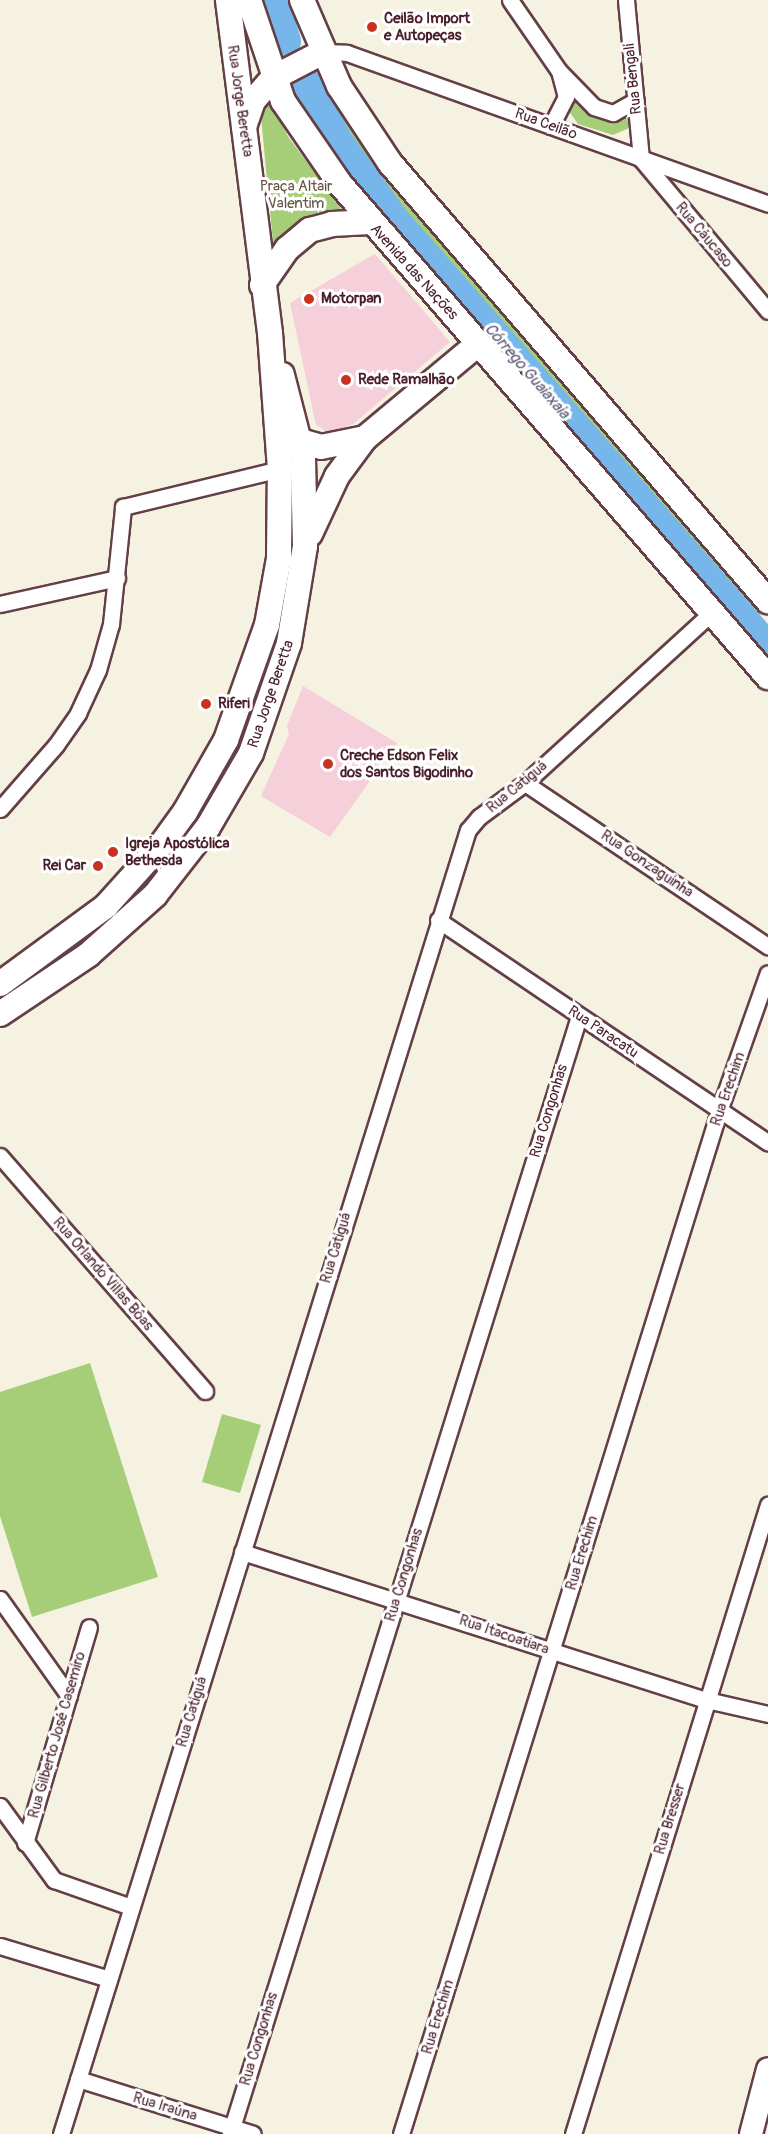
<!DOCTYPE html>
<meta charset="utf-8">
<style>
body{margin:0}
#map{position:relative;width:768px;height:2134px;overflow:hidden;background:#f5f2e2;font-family:Pangolin,sans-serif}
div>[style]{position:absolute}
.built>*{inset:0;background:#f5cfda}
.green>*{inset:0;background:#a6ce79}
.river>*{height:30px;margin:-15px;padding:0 15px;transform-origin:15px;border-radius:15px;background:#77b6ea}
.roads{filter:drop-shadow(2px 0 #643f46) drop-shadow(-2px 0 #643f46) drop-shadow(0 2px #643f46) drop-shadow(0 -2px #643f46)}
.street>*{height:15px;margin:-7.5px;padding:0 7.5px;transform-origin:7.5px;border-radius:7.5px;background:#fff}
.secondary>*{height:22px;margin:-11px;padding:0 11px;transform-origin:11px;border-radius:11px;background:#fff}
.primary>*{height:24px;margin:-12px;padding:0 12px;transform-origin:12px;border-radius:12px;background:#fff}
.dots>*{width:16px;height:16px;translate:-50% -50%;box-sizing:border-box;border:3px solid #fff;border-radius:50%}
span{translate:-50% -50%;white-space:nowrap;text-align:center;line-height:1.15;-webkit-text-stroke:6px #fff;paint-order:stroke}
.poi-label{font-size:15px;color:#4a1f2b;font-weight:700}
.left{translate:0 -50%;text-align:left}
.right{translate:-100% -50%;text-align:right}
.street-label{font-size:15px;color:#4a1f2b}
.park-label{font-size:15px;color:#665442}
.water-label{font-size:16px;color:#5c5b77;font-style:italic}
</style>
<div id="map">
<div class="built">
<div style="clip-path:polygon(375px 254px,450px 342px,353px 424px,329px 433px,316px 425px,290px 303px)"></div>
<div style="clip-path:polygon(303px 686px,397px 743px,330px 837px,261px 796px,289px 734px,287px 726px)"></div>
</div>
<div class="green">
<div style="clip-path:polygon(314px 85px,324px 88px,381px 172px,762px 611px,753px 620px,398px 214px,344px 140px)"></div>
<div style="clip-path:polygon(573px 97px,601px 117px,629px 114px,629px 128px,613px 135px,578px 124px,569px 111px)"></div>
<div style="clip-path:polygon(270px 102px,289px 138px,343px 211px,323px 215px,274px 253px,261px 117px)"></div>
<div style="clip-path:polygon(90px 1363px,158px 1577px,32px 1617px,0 1516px,0 1392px)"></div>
<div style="clip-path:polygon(222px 1414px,261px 1425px,240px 1493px,202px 1482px)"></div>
</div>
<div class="river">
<div style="left:274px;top:0;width:43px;rotate:73.7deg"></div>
<div style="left:305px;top:81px;width:71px;rotate:61.3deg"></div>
<div style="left:339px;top:143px;width:92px;rotate:54.2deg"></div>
<div style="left:393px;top:218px;width:570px;rotate:48.84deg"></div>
</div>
<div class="roads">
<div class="street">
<div style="left:510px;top:0;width:86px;rotate:55.4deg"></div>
<div style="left:559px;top:71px;width:50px;rotate:45.8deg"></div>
<div style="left:594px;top:107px;width:20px;rotate:18deg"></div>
<div style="left:613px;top:113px;width:26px;rotate:-29deg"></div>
<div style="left:626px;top:0;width:160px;rotate:84.6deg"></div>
<div style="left:641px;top:159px;width:198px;rotate:50.1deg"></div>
<div style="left:323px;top:52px;width:24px;rotate:2deg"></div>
<div style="left:347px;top:53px;width:447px;rotate:19.7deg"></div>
<div style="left:551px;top:126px;width:33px;rotate:-63deg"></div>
<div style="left:566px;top:97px;width:27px;rotate:-105deg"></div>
<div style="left:0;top:604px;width:120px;rotate:-12.5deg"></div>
<div style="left:525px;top:783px;width:293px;rotate:33.9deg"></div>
<div style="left:0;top:809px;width:85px;rotate:-48.8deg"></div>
<div style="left:56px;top:745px;width:39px;rotate:-55deg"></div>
<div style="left:78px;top:713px;width:47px;rotate:-65.1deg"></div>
<div style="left:98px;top:670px;width:48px;rotate:-74.2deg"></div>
<div style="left:111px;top:624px;width:118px;rotate:-84.1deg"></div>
<div style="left:123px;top:507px;width:162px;rotate:-13.6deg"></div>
<div style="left:438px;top:920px;width:398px;rotate:34deg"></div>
<div style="left:0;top:1156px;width:312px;rotate:48.9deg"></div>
<div style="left:242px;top:1552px;width:488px;rotate:17.7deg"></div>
<div style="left:707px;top:1700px;width:63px;rotate:12.9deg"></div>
<div style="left:0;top:1599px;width:119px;rotate:54.6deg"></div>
<div style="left:0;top:1806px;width:92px;rotate:53.9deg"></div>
<div style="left:54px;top:1880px;width:82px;rotate:19.3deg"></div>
<div style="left:25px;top:1843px;width:225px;rotate:-73.5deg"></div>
<div style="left:0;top:1946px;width:114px;rotate:16.8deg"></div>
<div style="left:78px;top:2079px;width:183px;rotate:17.4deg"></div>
<div style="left:61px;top:2134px;width:1366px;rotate:-72.67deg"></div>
<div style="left:468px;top:830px;width:17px;rotate:-50deg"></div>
<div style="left:479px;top:817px;width:57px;rotate:-36.5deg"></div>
<div style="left:525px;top:783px;width:253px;rotate:-42.4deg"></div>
<div style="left:230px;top:2134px;width:1171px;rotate:-72.66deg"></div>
<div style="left:401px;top:2134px;width:1071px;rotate:-72.73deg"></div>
<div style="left:719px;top:1111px;width:146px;rotate:-70.5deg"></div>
<div style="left:573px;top:2134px;width:659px;rotate:-72.78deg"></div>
</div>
<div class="secondary">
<div style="left:751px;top:2134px;width:67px;rotate:-75.3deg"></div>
</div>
<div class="primary">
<div style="left:249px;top:0;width:107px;rotate:71.4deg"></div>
<div style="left:283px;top:101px;width:101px;rotate:55.5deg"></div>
<div style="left:340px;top:184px;width:653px;rotate:49.04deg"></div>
<div style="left:302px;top:0;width:94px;rotate:66.7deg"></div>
<div style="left:339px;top:86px;width:92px;rotate:56.5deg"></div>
<div style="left:390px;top:163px;width:579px;rotate:49.21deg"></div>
<div style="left:244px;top:127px;width:28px;rotate:-71deg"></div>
<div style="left:253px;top:101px;width:30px;rotate:-49deg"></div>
<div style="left:273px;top:78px;width:56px;rotate:-27.5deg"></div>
<div style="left:262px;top:285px;width:44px;rotate:-55.2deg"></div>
<div style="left:287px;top:249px;width:30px;rotate:-40deg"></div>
<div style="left:310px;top:230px;width:23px;rotate:-15deg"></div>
<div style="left:332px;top:224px;width:38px;rotate:-3deg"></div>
<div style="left:290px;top:438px;width:32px;rotate:16deg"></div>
<div style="left:321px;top:447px;width:45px;rotate:-11.6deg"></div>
<div style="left:310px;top:534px;width:64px;rotate:-65deg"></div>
<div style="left:337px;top:476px;width:47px;rotate:-53.6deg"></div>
<div style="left:365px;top:438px;width:147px;rotate:-39.8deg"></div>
<div style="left:0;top:984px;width:132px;rotate:-36.3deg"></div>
<div style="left:106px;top:906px;width:82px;rotate:-48deg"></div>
<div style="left:161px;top:845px;width:41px;rotate:-54deg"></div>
<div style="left:185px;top:812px;width:83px;rotate:-60.3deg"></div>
<div style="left:226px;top:740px;width:122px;rotate:-70.4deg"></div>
<div style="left:267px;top:625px;width:68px;rotate:-79.8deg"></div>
<div style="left:279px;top:558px;width:89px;rotate:-89.4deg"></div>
<div style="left:280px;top:469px;width:136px;rotate:-94.2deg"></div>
<div style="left:270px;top:333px;width:336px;rotate:-97.2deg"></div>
<div style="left:0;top:1014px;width:106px;rotate:-33.8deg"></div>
<div style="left:88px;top:955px;width:90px;rotate:-41.8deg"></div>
<div style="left:155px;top:895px;width:86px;rotate:-52.1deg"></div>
<div style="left:208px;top:827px;width:86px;rotate:-59.8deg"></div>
<div style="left:251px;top:753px;width:116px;rotate:-70.9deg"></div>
<div style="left:289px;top:643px;width:98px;rotate:-80.6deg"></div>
<div style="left:305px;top:546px;width:89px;rotate:-91.3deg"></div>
<div style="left:303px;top:457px;width:85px;rotate:-104.4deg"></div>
</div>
</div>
<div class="dots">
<div style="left:372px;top:27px;background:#c8321e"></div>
<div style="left:309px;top:299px;background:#c8321e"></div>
<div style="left:346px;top:380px;background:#c8321e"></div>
<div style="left:206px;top:704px;background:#c8321e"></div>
<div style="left:328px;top:764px;background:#c8321e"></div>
<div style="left:113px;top:852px;background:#c8321e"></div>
<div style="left:98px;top:866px;background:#c8321e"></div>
</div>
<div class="poi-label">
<span class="left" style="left:384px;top:27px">Ceilão Import<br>e Autopeças</span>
<span class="left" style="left:321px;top:299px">Motorpan</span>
<span class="left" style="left:358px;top:380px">Rede Ramalhão</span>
<span class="left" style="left:218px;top:704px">Riferi</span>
<span class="left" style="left:340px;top:764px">Creche Edson Felix<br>dos Santos Bigodinho</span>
<span class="left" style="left:125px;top:852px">Igreja Apostólica<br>Bethesda</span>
<span class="right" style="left:86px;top:866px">Rei Car</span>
</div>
<div class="street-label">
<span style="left:633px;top:79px;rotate:-96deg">Rua Bengali</span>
<span style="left:240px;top:101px;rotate:82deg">Rua Jorge Beretta</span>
<span style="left:546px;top:124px;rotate:20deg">Rua Ceilão</span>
<span style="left:704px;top:235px;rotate:50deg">Rua Cáucaso</span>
<span style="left:414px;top:272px;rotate:48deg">Avenida das Nações</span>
<span style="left:271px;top:694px;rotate:-71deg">Rua Jorge Beretta</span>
<span style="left:517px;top:787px;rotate:-39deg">Rua Catiguá</span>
<span style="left:647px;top:864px;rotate:34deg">Rua Gonzaguinha</span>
<span style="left:603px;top:1032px;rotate:34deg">Rua Paracatu</span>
<span style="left:728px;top:1089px;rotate:-71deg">Rua Erechim</span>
<span style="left:549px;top:1111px;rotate:-73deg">Rua Congonhas</span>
<span style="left:336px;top:1248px;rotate:-73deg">Rua Catiguá</span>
<span style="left:103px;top:1274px;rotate:49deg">Rua Orlando Villas Bôas</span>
<span style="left:582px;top:1553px;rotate:-73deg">Rua Erechim</span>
<span style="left:404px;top:1575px;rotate:-73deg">Rua Congonhas</span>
<span style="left:504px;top:1635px;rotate:19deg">Rua Itacoatiara</span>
<span style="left:192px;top:1712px;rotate:-73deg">Rua Catiguá</span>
<span style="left:57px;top:1735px;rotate:-74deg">Rua Gilberto José Casemiro</span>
<span style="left:670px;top:1819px;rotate:-73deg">Rua Bresser</span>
<span style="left:438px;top:2017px;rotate:-73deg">Rua Erechim</span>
<span style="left:259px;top:2039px;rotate:-73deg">Rua Congonhas</span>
<span style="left:165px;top:2107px;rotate:17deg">Rua Iraúna</span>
</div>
<div class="park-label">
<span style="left:296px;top:195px">Praça Altair<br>Valentim</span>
</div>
<div class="water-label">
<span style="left:527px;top:371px;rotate:49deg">Córrego Guaiaxaia</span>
</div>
</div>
